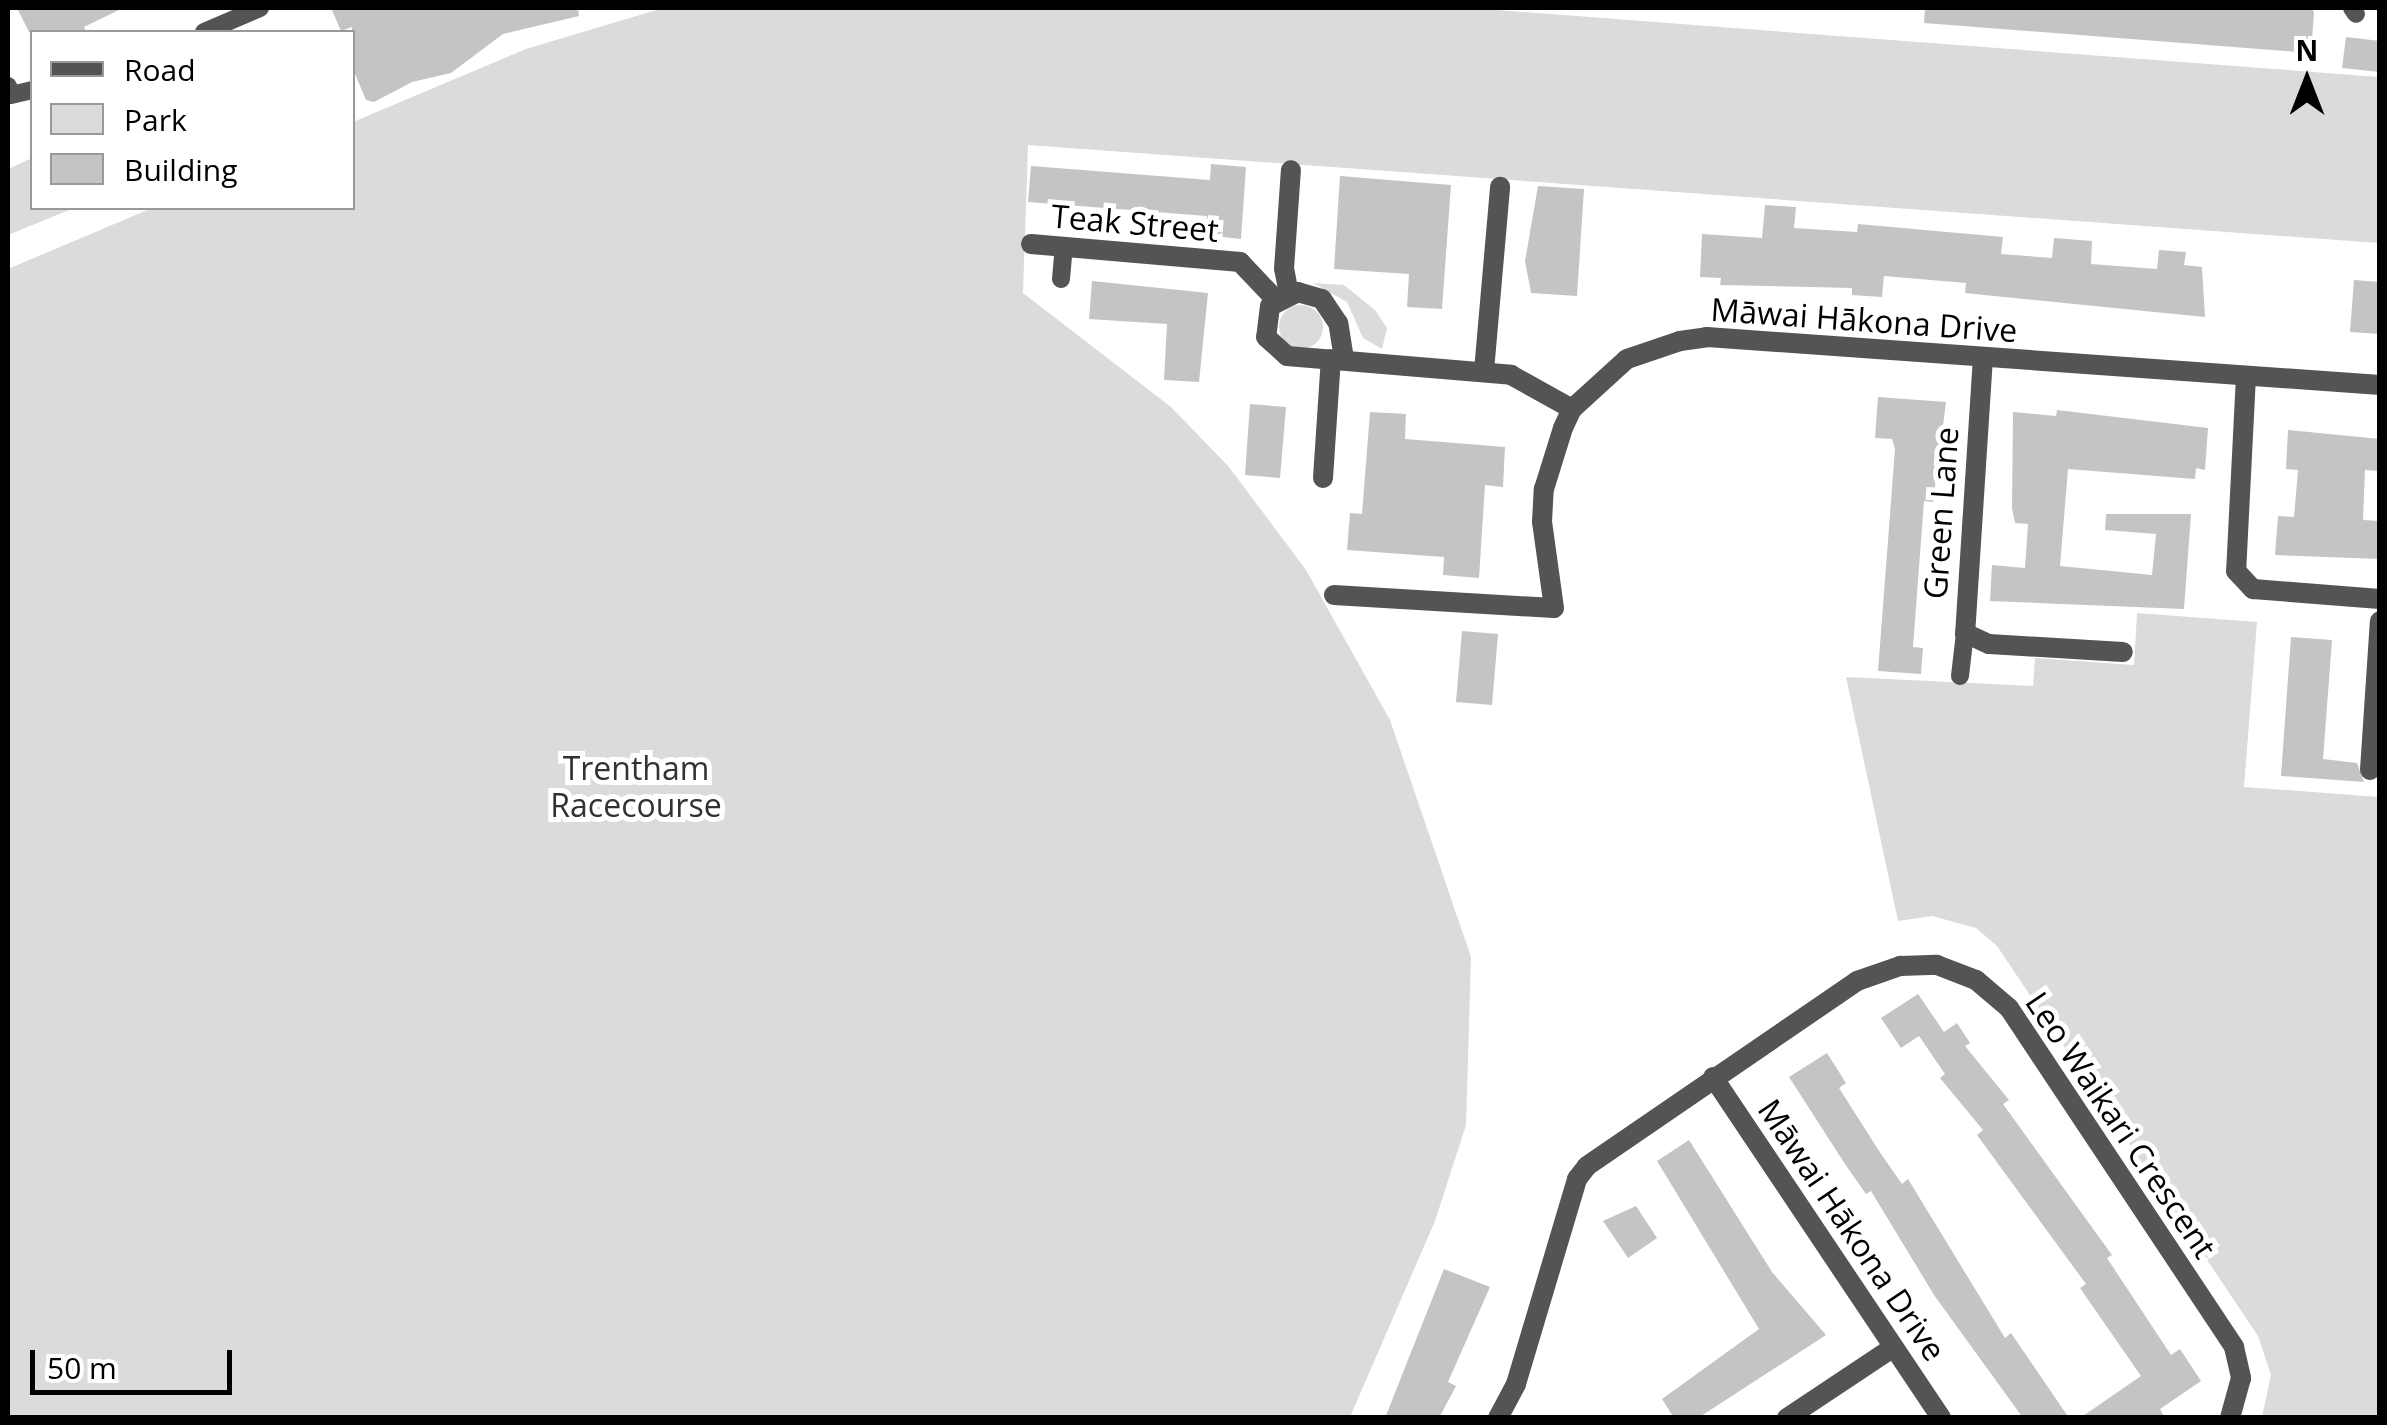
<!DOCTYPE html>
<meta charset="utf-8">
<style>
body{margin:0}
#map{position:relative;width:2387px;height:1425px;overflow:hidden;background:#fff;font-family:"Open Sans",sans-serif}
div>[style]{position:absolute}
.green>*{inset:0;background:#dbdbdb}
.round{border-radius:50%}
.building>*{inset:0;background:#c4c4c4}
.service>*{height:18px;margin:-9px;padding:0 9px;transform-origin:9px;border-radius:9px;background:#545454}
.minor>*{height:20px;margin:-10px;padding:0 10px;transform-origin:10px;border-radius:10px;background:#545454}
span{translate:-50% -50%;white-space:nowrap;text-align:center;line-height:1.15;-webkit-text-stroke:10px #fff;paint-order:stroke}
.street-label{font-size:32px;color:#000}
.park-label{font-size:32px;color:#323232}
.frame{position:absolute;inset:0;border:10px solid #000;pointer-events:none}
.legend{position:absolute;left:30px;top:30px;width:325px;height:180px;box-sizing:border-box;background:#fff;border:2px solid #999;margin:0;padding:12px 18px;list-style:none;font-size:30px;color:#000}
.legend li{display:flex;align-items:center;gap:20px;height:50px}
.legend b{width:50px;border:2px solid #999}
.north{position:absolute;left:2257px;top:30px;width:100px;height:100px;-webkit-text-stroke:8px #fff;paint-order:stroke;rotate:0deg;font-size:28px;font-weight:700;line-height:40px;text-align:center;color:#000}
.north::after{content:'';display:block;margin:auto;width:35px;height:45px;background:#000;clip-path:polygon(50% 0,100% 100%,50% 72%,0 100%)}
.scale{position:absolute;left:30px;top:1350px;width:202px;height:45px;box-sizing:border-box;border:5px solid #000;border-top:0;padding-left:12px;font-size:30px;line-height:35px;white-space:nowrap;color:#000;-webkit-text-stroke:8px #fff;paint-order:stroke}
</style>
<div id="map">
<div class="green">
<div style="clip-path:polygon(663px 8px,1470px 8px,2379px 77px,2379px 243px,1028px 145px,1023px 293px,1171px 407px,1229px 467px,1306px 570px,1390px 720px,1471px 957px,1466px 1125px,1435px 1221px,1350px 1417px,8px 1417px,8px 269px,152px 208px,352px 208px,353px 122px,526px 49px)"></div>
<div style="clip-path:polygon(32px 158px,32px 208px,74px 208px,8px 235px,8px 169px)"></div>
<div style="clip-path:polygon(1313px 283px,1344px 285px,1375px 310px,1387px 328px,1382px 349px,1363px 338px,1347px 302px)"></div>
<div class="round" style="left:1279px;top:305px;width:44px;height:44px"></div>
<div style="clip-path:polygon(2137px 613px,2257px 622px,2244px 787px,2379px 797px,2379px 1417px,2262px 1417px,2271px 1375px,2258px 1336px,1997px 946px,1976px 928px,1932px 916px,1898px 921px,1846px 677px,2033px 686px,2035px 658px,2134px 665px)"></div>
</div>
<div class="building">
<div style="clip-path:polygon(17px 8px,123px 8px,84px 27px,86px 32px,29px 32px)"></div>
<div style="clip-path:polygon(331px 8px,578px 8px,579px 16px,503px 34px,451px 73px,412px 82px,374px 102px,366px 100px,352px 67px,352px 27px,341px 31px)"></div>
<div style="clip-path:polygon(1925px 8px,2312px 8px,2314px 13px,2311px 53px,1924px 23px)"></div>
<div style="clip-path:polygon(2346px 37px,2380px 41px,2380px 72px,2342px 68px)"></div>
<div style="clip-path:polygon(1211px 164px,1246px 167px,1241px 239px,1205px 235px,1207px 216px,1028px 202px,1031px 166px,1210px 180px)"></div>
<div style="clip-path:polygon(1340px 176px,1451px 185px,1442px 309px,1407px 307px,1409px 274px,1334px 269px)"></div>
<div style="clip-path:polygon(1538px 186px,1584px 189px,1577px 296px,1531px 293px,1525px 261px)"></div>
<div style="clip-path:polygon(1765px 205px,1796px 207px,1794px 228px,1857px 232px,1858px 224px,2003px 237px,2001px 254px,2052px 258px,2054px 238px,2092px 241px,2091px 264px,2157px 269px,2159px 250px,2186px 252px,2184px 265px,2202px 267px,2205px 317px,1965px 293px,1966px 283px,1884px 276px,1882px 297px,1852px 295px,1852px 288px,1720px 285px,1721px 278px,1700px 277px,1702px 234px,1762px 238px)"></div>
<div style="clip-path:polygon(2354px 280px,2380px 282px,2380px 334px,2350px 332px)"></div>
<div style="clip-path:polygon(1092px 281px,1208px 293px,1199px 382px,1164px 380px,1167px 324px,1089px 319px)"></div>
<div style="clip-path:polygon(1878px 397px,1946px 402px,1933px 502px,1924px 501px,1913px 647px,1923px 648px,1921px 674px,1878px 671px,1895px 449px,1892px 439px,1875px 438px)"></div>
<div style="clip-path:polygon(1250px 404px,1286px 407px,1280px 478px,1245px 475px)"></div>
<div style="clip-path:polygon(2057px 410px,2208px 428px,2205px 470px,2196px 468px,2195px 479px,2068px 469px,2060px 566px,2152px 575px,2156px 534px,2105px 530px,2106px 514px,2191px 514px,2184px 609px,1990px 601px,1992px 565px,2025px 568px,2028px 524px,2015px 523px,2012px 508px,2013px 412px,2056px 416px)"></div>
<div style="clip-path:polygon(1370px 412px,1406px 414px,1405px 439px,1505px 447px,1503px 487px,1485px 485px,1479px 578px,1443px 575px,1444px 557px,1347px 550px,1350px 513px,1362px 514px)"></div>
<div style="clip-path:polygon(2288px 430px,2380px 439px,2377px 471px,2365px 470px,2363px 520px,2380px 521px,2380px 559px,2275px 555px,2278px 516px,2294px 517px,2298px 470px,2286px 469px)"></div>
<div style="clip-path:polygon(1462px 631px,1498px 634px,1492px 705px,1456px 702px)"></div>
<div style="clip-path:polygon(2291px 637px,2332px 640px,2323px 759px,2357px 763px,2364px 782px,2281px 776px)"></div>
<div style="clip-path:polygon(1918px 994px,1944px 1032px,1957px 1023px,1970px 1043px,1965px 1046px,2009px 1100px,2003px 1104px,2112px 1255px,2107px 1258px,2171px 1355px,2180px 1349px,2201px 1381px,2160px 1409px,2165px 1418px,2080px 1418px,2141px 1376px,2080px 1288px,2086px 1284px,1977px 1135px,1983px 1130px,1940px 1078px,1945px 1074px,1919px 1036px,1901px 1048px,1881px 1018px)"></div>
<div style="clip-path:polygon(1827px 1053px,1846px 1083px,1839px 1088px,1881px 1154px,1902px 1184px,1908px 1179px,2005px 1338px,2011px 1333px,2069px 1418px,2023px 1418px,1934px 1295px,1871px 1191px,1866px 1194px,1845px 1164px,1789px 1077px)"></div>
<div style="clip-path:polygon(1689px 1140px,1772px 1272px,1826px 1335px,1698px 1418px,1674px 1418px,1662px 1399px,1759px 1329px,1657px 1161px)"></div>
<div style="clip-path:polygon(1636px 1206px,1657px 1238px,1628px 1258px,1603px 1221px)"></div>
<div style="clip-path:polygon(1444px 1269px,1490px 1287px,1448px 1382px,1456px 1386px,1439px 1418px,1385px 1418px)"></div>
</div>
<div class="service">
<div style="left:2352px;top:8px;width:7px;rotate:56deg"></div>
<div style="left:204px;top:32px;width:61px;rotate:-23.2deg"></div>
<div style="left:8px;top:86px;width:9px;rotate:72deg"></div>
<div style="left:11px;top:95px;width:22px;rotate:-13deg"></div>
<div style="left:1061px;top:279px;width:32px;rotate:-85deg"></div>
<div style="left:1960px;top:676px;width:43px;rotate:-83.4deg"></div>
</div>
<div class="minor">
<div style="left:1031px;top:244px;width:210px;rotate:4.9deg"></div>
<div style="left:1240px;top:262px;width:52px;rotate:46.5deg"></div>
<div style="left:1289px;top:294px;width:25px;rotate:-101deg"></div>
<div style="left:1284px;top:269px;width:99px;rotate:-86deg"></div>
<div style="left:1983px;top:357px;width:277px;rotate:93.7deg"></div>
<div style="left:1965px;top:633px;width:26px;rotate:25deg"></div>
<div style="left:1989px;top:644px;width:134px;rotate:3.4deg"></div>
<div style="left:1344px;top:359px;width:36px;rotate:-99deg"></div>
<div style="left:1338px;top:323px;width:29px;rotate:-124deg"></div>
<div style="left:1322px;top:299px;width:25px;rotate:-164deg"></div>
<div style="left:1298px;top:292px;width:31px;rotate:153deg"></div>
<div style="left:1270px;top:306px;width:31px;rotate:97deg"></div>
<div style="left:1266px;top:337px;width:28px;rotate:42deg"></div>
<div style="left:1287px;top:356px;width:225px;rotate:4.8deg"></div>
<div style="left:1511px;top:375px;width:70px;rotate:29.1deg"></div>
<div style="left:1484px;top:371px;width:185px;rotate:-85deg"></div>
<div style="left:2246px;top:376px;width:195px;rotate:92.9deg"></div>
<div style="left:2236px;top:571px;width:25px;rotate:47deg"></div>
<div style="left:2253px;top:589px;width:127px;rotate:4.5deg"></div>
<div style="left:1323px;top:478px;width:119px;rotate:-86.2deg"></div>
<div style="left:1334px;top:595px;width:220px;rotate:3.4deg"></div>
<div style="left:1554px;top:608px;width:87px;rotate:-97.9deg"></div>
<div style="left:1542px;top:522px;width:33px;rotate:-87deg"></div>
<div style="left:1544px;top:489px;width:64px;rotate:-72.7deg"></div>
<div style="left:1563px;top:428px;width:21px;rotate:-65deg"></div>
<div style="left:1572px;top:409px;width:74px;rotate:-42.3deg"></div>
<div style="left:1627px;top:359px;width:56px;rotate:-18.8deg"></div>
<div style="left:1680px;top:341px;width:27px;rotate:-8deg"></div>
<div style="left:1707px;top:337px;width:675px;rotate:4.08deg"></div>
<div style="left:2370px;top:770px;width:149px;rotate:-86.2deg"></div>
<div style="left:1713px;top:1077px;width:410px;rotate:56.2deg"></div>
<div style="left:1498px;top:1418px;width:38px;rotate:-62deg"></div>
<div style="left:1516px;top:1384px;width:214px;rotate:-73.4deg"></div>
<div style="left:1577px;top:1179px;width:16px;rotate:-52deg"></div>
<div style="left:1587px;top:1166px;width:327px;rotate:-34.4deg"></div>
<div style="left:1857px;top:981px;width:46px;rotate:-19.2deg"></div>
<div style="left:1900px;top:966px;width:37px;rotate:-2deg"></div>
<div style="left:1937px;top:965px;width:42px;rotate:21deg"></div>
<div style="left:1976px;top:980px;width:43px;rotate:40.3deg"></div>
<div style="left:2009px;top:1008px;width:407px;rotate:56.4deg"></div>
<div style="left:2234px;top:1347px;width:32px;rotate:77deg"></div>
<div style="left:2241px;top:1378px;width:41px;rotate:105.4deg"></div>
<div style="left:1787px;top:1418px;width:128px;rotate:-33.6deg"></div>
</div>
<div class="street-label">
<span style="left:1135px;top:223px;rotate:5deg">Teak Street</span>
<span style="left:1864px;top:320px;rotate:4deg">Māwai Hākona Drive</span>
<span style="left:1941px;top:513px;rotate:-86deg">Green Lane</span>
<span style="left:2121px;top:1125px;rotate:56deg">Leo Waikari Crescent</span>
<span style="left:1852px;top:1230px;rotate:56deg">Māwai Hākona Drive</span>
</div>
<div class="park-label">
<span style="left:636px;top:787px">Trentham<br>Racecourse</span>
</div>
<div class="frame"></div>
<ul class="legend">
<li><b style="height:12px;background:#545454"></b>Road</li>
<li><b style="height:28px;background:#dbdbdb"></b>Park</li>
<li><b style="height:28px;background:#c4c4c4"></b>Building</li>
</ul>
<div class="north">N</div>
<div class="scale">50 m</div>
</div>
